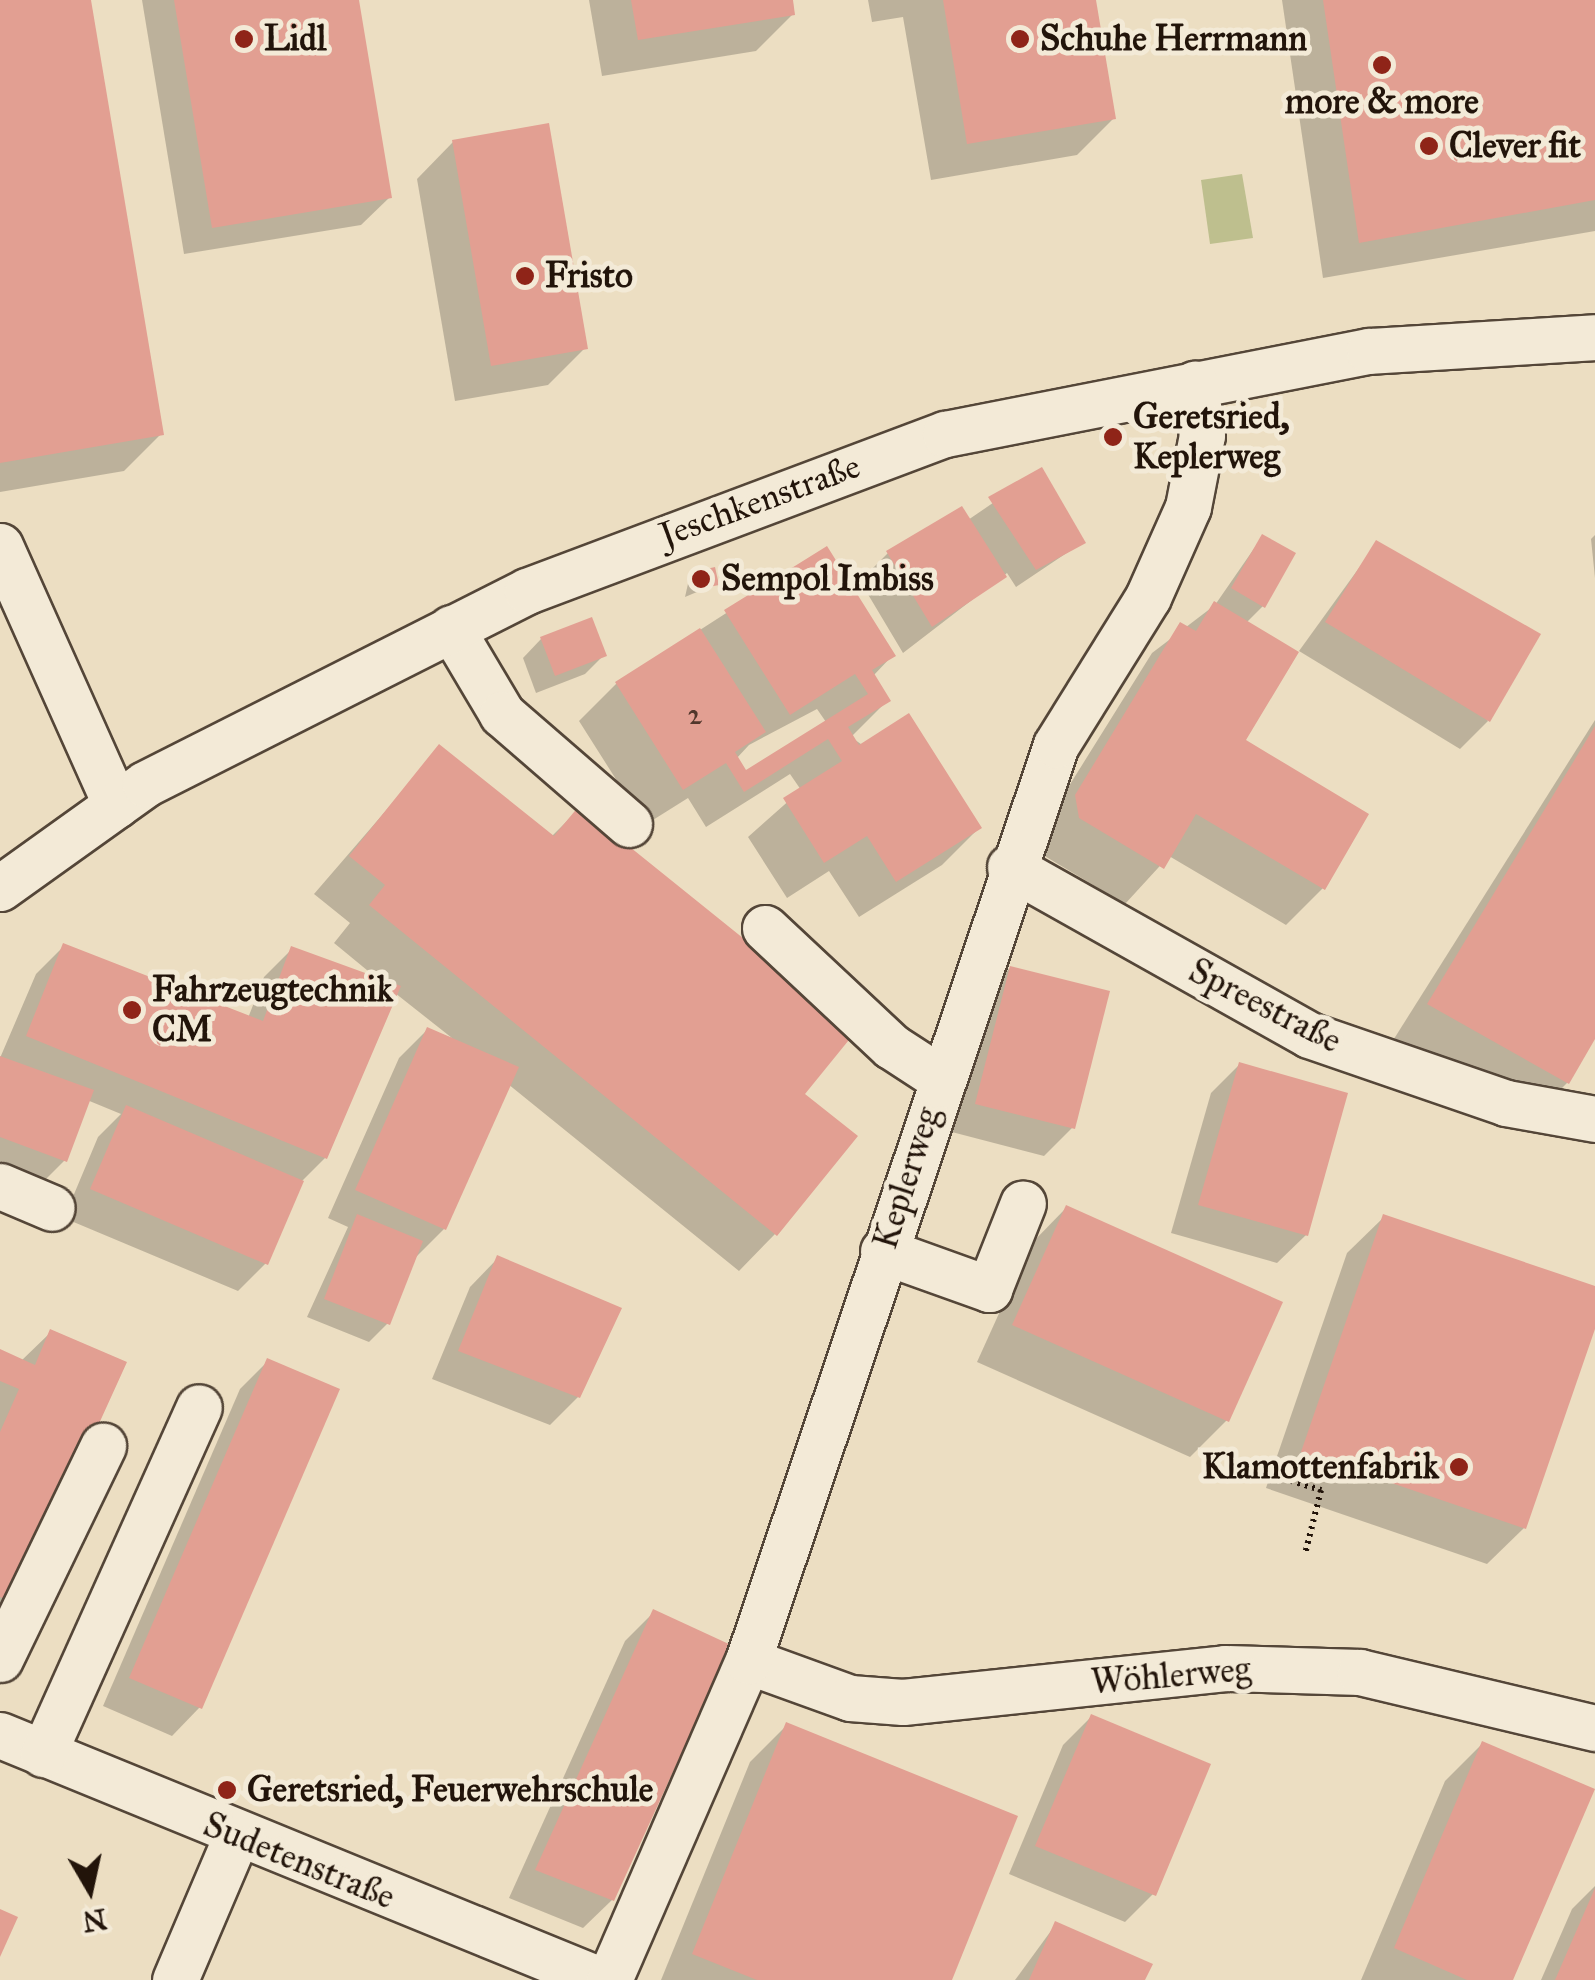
<!DOCTYPE html>
<meta charset="utf-8">
<style>
body{margin:0}
#map{position:relative;width:1595px;height:1980px;overflow:hidden;background:#ecdec2;font-family:"IM FELL Great Primer",serif}
div>[style]{position:absolute}
.green>*{inset:0;background:#bebf8e}
.shadow>*{inset:0;background:#0003}
.building>*{inset:0;background:#e29f92}
.path>*{height:6px;margin-top:-3px;transform-origin:0;background:repeating-linear-gradient(90deg,#22140a 0 2.5px,transparent 0 7.5px)}
.roads{filter:drop-shadow(2px 0 #544638) drop-shadow(-2px 0 #544638) drop-shadow(0 2px #544638) drop-shadow(0 -2px #544638)}
.minor>*{height:45px;margin:-22.5px;padding:0 22.5px;transform-origin:22.5px;border-radius:22.5px;background:#f3ead7}
.dots>*{width:28px;height:28px;translate:-50% -50%;box-sizing:border-box;border:5px solid #f3ead7;border-radius:50%}
span{translate:-50% -50%;white-space:nowrap;text-align:center;line-height:1.15;-webkit-text-stroke:10px #f3ead7;paint-order:stroke}
.number-label{font-size:30px;color:#52372c}
.number-label span{-webkit-text-stroke-width:0}
.poi-label{font-size:35px;color:#22140a;font-weight:700}
.left{translate:0 -50%;text-align:left}
.right{translate:-100% -50%;text-align:right}
.street-label{font-size:35px;color:#22140a}
.north{position:absolute;left:40px;top:1840px;width:100px;height:100px;-webkit-text-stroke:8px #f3ead7;paint-order:stroke;rotate:171deg;font-size:28px;font-weight:700;line-height:40px;text-align:center;color:#22140a}
.north::after{content:'';display:block;margin:auto;width:35px;height:45px;background:#22140a;clip-path:polygon(50% 0,100% 100%,50% 72%,0 100%)}
</style>
<div id="map">
<div class="green">
<div style="clip-path:polygon(1242px 174px,1253px 238px,1210px 244px,1201px 180px)"></div>
</div>
<div class="shadow">
<div style="clip-path:polygon(0 0,88px 0,161px 434px,124px 471px,0 492px)"></div>
<div style="clip-path:polygon(142px 0,356px 0,390px 197px,361px 225px,184px 254px)"></div>
<div style="clip-path:polygon(589px 0,790px 0,793px 14px,756px 51px,602px 76px)"></div>
<div style="clip-path:polygon(868px 0,1094px 0,1114px 118px,1077px 155px,931px 180px,903px 17px,872px 22px)"></div>
<div style="clip-path:polygon(1282px 0,1595px 0,1595px 231px,1323px 278px)"></div>
<div style="clip-path:polygon(453px 142px,585px 348px,548px 385px,455px 401px,417px 179px)"></div>
<div style="clip-path:polygon(1041px 470px,1083px 542px,1016px 587px,1007px 573px,903px 653px,860px 581px,888px 553px,968px 520px)"></div>
<div style="clip-path:polygon(1595px 535px,1595px 578px,1591px 539px)"></div>
<div style="clip-path:polygon(1262px 537px,1263px 606px,1246px 623px,1244px 739px,1323px 888px,1286px 925px,1169px 856px,1125px 904px,1043px 855px,1039px 834px,1152px 653px,1215px 605px)"></div>
<div style="clip-path:polygon(1377px 543px,1488px 721px,1460px 749px,1299px 651px)"></div>
<div style="clip-path:polygon(evenodd,826px 549px,893px 655px,873px 676px,888px 700px,851px 737px,979px 828px,942px 865px,859px 917px,829px 871px,787px 898px,748px 837px,801px 790px,790px 774px,706px 827px,688px 798px,645px 825px,579px 721px,616px 684px,826px 549px,817px 709px,826px 722px,745px 773px,736px 759px,749px 745px,817px 709px)"></div>
<div style="clip-path:polygon(690px 575px,716px 584px,685px 597px)"></div>
<div style="clip-path:polygon(541px 639px,604px 655px,585px 674px,536px 693px,523px 658px)"></div>
<div style="clip-path:polygon(1595px 720px,1595px 1034px,1567px 1083px,1531px 1119px,1392px 1042px)"></div>
<div style="clip-path:polygon(440px 748px,551px 837px,579px 809px,802px 1094px,775px 1234px,739px 1271px,508px 1084px,444px 1229px,416px 1257px,388px 1323px,369px 1342px,307px 1317px,348px 1227px,328px 1218px,399px 1058px,428px 1029px,452px 1038px,395px 993px,325px 1158px,301px 1182px,266px 1263px,238px 1291px,64px 1218px,98px 1137px,121px 1114px,87px 1100px,65px 1160px,37px 1188px,0 1175px,0 1058px,36px 974px,64px 946px,248px 1018px,264px 977px,292px 949px,379px 980px,334px 943px,350px 923px,314px 894px)"></div>
<div style="clip-path:polygon(1010px 968px,1073px 1127px,1044px 1156px,948px 1131px,982px 996px)"></div>
<div style="clip-path:polygon(1239px 1065px,1306px 1235px,1277px 1263px,1171px 1233px,1211px 1093px)"></div>
<div style="clip-path:polygon(1066px 1208px,1227px 1420px,1190px 1457px,977px 1362px,1030px 1245px)"></div>
<div style="clip-path:polygon(1384px 1217px,1595px 1289px,1595px 1321px,1524px 1528px,1487px 1564px,1266px 1488px,1347px 1253px)"></div>
<div style="clip-path:polygon(498px 1258px,578px 1397px,550px 1425px,432px 1379px,470px 1287px)"></div>
<div style="clip-path:polygon(51px 1332px,124px 1364px,0 1617px,0 1352px,21px 1361px)"></div>
<div style="clip-path:polygon(268px 1361px,200px 1707px,172px 1736px,103px 1706px,240px 1389px)"></div>
<div style="clip-path:polygon(654px 1612px,612px 1900px,583px 1928px,509px 1898px,625px 1641px)"></div>
<div style="clip-path:polygon(1091px 1717px,1153px 1894px,1125px 1922px,1009px 1874px,1063px 1745px)"></div>
<div style="clip-path:polygon(787px 1725px,949px 1980px,661px 1980px,750px 1762px)"></div>
<div style="clip-path:polygon(1482px 1744px,1510px 1980px,1361px 1980px,1445px 1781px)"></div>
<div style="clip-path:polygon(1595px 1886px,1595px 1980px,1541px 1980px,1572px 1909px)"></div>
<div style="clip-path:polygon(1056px 1924px,1143px 1980px,1015px 1980px)"></div>
</div>
<div class="building">
<div style="clip-path:polygon(0 0,91px 0,164px 435px,0 463px)"></div>
<div style="clip-path:polygon(174px 0,359px 0,392px 198px,212px 228px)"></div>
<div style="clip-path:polygon(631px 0,793px 0,795px 15px,638px 40px)"></div>
<div style="clip-path:polygon(943px 0,1096px 0,1116px 119px,967px 144px)"></div>
<div style="clip-path:polygon(1323px 0,1595px 0,1595px 200px,1359px 243px)"></div>
<div style="clip-path:polygon(549px 123px,588px 349px,491px 366px,452px 140px)"></div>
<div style="clip-path:polygon(1042px 467px,1086px 543px,1036px 570px,988px 497px)"></div>
<div style="clip-path:polygon(962px 506px,1007px 577px,932px 627px,886px 551px)"></div>
<div style="clip-path:polygon(1262px 534px,1296px 553px,1265px 608px,1231px 588px)"></div>
<div style="clip-path:polygon(1376px 540px,1541px 634px,1490px 722px,1325px 622px)"></div>
<div style="clip-path:polygon(827px 546px,896px 656px,872px 670px,891px 701px,848px 727px,859px 745px,909px 713px,982px 828px,896px 882px,867px 836px,824px 863px,783px 798px,842px 761px,828px 739px,744px 792px,726px 763px,683px 790px,615px 682px,700px 628px,766px 732px,735px 752px,746px 770px,868px 694px,855px 674px,790px 715px,724px 610px)"></div>
<div style="clip-path:polygon(715px 567px,719px 585px,693px 590px,689px 573px)"></div>
<div style="clip-path:polygon(1214px 601px,1299px 652px,1246px 740px,1369px 814px,1325px 890px,1196px 814px,1164px 869px,1079px 818px,1075px 795px,1180px 622px,1196px 631px)"></div>
<div style="clip-path:polygon(592px 617px,607px 656px,555px 676px,540px 637px)"></div>
<div style="clip-path:polygon(1595px 726px,1595px 1039px,1569px 1084px,1427px 1004px)"></div>
<div style="clip-path:polygon(439px 744px,554px 836px,579px 806px,857px 1030px,805px 1094px,858px 1136px,777px 1236px,369px 905px,385px 885px,349px 856px)"></div>
<div style="clip-path:polygon(63px 943px,263px 1021px,291px 946px,401px 986px,327px 1159px,26px 1036px)"></div>
<div style="clip-path:polygon(1010px 966px,1110px 991px,1075px 1129px,975px 1104px)"></div>
<div style="clip-path:polygon(427px 1027px,519px 1067px,446px 1230px,355px 1190px)"></div>
<div style="clip-path:polygon(0 1056px,94px 1090px,67px 1162px,0 1137px)"></div>
<div style="clip-path:polygon(1239px 1062px,1348px 1093px,1308px 1236px,1198px 1205px)"></div>
<div style="clip-path:polygon(126px 1105px,304px 1181px,268px 1265px,90px 1189px)"></div>
<div style="clip-path:polygon(1066px 1205px,1283px 1302px,1229px 1422px,1012px 1325px)"></div>
<div style="clip-path:polygon(357px 1214px,423px 1241px,390px 1325px,324px 1299px)"></div>
<div style="clip-path:polygon(1383px 1214px,1595px 1286px,1595px 1329px,1526px 1529px,1301px 1452px)"></div>
<div style="clip-path:polygon(497px 1255px,622px 1308px,580px 1398px,458px 1351px)"></div>
<div style="clip-path:polygon(50px 1329px,127px 1362px,17px 1604px,0 1597px,0 1432px,19px 1389px,0 1381px,0 1349px,35px 1365px)"></div>
<div style="clip-path:polygon(267px 1358px,340px 1389px,202px 1709px,129px 1678px)"></div>
<div style="clip-path:polygon(653px 1609px,731px 1645px,614px 1901px,535px 1870px)"></div>
<div style="clip-path:polygon(1091px 1714px,1211px 1764px,1156px 1896px,1035px 1846px)"></div>
<div style="clip-path:polygon(786px 1722px,1018px 1816px,952px 1980px,757px 1980px,692px 1954px)"></div>
<div style="clip-path:polygon(1482px 1741px,1595px 1789px,1513px 1980px,1467px 1980px,1394px 1948px)"></div>
<div style="clip-path:polygon(1595px 1888px,1595px 1980px,1555px 1980px)"></div>
<div style="clip-path:polygon(0 1909px,18px 1917px,0 1957px)"></div>
<div style="clip-path:polygon(1055px 1921px,1153px 1964px,1145px 1980px,1029px 1980px)"></div>
</div>
<div class="path">
<div style="left:1262px;top:1472px;width:62px;rotate:17deg"></div>
<div style="left:1321px;top:1490px;width:66px;rotate:104deg"></div>
</div>
<div class="roads">
<div class="minor">
<div style="left:0;top:546px;width:284px;rotate:65.9deg"></div>
<div style="left:451px;top:628px;width:100px;rotate:59.3deg"></div>
<div style="left:502px;top:714px;width:168px;rotate:40.9deg"></div>
<div style="left:1010px;top:867px;width:343px;rotate:29.3deg"></div>
<div style="left:1309px;top:1035px;width:208px;rotate:19deg"></div>
<div style="left:1506px;top:1103px;width:90px;rotate:10.2deg"></div>
<div style="left:0;top:888px;width:178px;rotate:-35.6deg"></div>
<div style="left:145px;top:784px;width:428px;rotate:-26.8deg"></div>
<div style="left:527px;top:591px;width:447px;rotate:-20.6deg"></div>
<div style="left:945px;top:434px;width:432px;rotate:-11.1deg"></div>
<div style="left:1369px;top:351px;width:226px;rotate:-3.5deg"></div>
<div style="left:765px;top:928px;width:173px;rotate:43.1deg"></div>
<div style="left:891px;top:1046px;width:59px;rotate:33.1deg"></div>
<div style="left:0;top:1186px;width:56px;rotate:22.9deg"></div>
<div style="left:883px;top:1251px;width:113px;rotate:19.7deg"></div>
<div style="left:989px;top:1289px;width:92px;rotate:-68.4deg"></div>
<div style="left:0;top:1659px;width:237px;rotate:-64.2deg"></div>
<div style="left:748px;top:1661px;width:109px;rotate:19.9deg"></div>
<div style="left:850px;top:1698px;width:53px;rotate:4.3deg"></div>
<div style="left:903px;top:1702px;width:324px;rotate:-6deg"></div>
<div style="left:1225px;top:1668px;width:135px;rotate:1.7deg"></div>
<div style="left:1360px;top:1672px;width:242px;rotate:13.4deg"></div>
<div style="left:0;top:1735px;width:648px;rotate:22.21deg"></div>
<div style="left:43px;top:1754px;width:380px;rotate:-65.8deg"></div>
<div style="left:175px;top:1980px;width:155px;rotate:-66.9deg"></div>
<div style="left:609px;top:1980px;width:348px;rotate:-66.5deg"></div>
<div style="left:748px;top:1661px;width:966px;rotate:-71.42deg"></div>
<div style="left:1056px;top:745px;width:174px;rotate:-58.1deg"></div>
<div style="left:1148px;top:597px;width:98px;rotate:-66deg"></div>
<div style="left:1188px;top:507px;width:73px;rotate:-79deg"></div>
<div style="left:1202px;top:435px;width:52px;rotate:-97.7deg"></div>
</div>
</div>
<div class="dots">
<div style="left:244px;top:39px;background:#8f2418"></div>
<div style="left:1020px;top:39px;background:#8f2418"></div>
<div style="left:1382px;top:65px;background:#8f2418"></div>
<div style="left:1429px;top:146px;background:#8f2418"></div>
<div style="left:525px;top:276px;background:#8f2418"></div>
<div style="left:1113px;top:437px;background:#8f2418"></div>
<div style="left:701px;top:579px;background:#8f2418"></div>
<div style="left:132px;top:1010px;background:#8f2418"></div>
<div style="left:1459px;top:1467px;background:#8f2418"></div>
<div style="left:227px;top:1790px;background:#8f2418"></div>
</div>
<div class="number-label">
<span style="left:695px;top:714px">2</span>
</div>
<div class="poi-label">
<span class="left" style="left:264px;top:39px">Lidl</span>
<span class="left" style="left:1040px;top:39px">Schuhe Herrmann</span>
<span style="left:1382px;top:102px">more &amp; more</span>
<span class="left" style="left:1449px;top:146px">Clever fit</span>
<span class="left" style="left:545px;top:276px">Fristo</span>
<span class="left" style="left:1133px;top:437px">Geretsried,<br>Keplerweg</span>
<span class="left" style="left:721px;top:579px">Sempol Imbiss</span>
<span class="left" style="left:152px;top:1010px">Fahrzeugtechnik<br>CM</span>
<span class="right" style="left:1439px;top:1467px">Klamottenfabrik</span>
<span class="left" style="left:247px;top:1790px">Geretsried, Feuerwehrschule</span>
</div>
<div class="street-label">
<span style="left:760px;top:501px;rotate:-20deg">Jeschkenstraße</span>
<span style="left:1265px;top:1006px;rotate:27deg">Spreestraße</span>
<span style="left:907px;top:1178px;rotate:-72deg">Keplerweg</span>
<span style="left:1171px;top:1676px;rotate:-5deg">Wöhlerweg</span>
<span style="left:299px;top:1861px;rotate:22deg">Sudetenstraße</span>
</div>
<div class="north">N</div>
</div>
